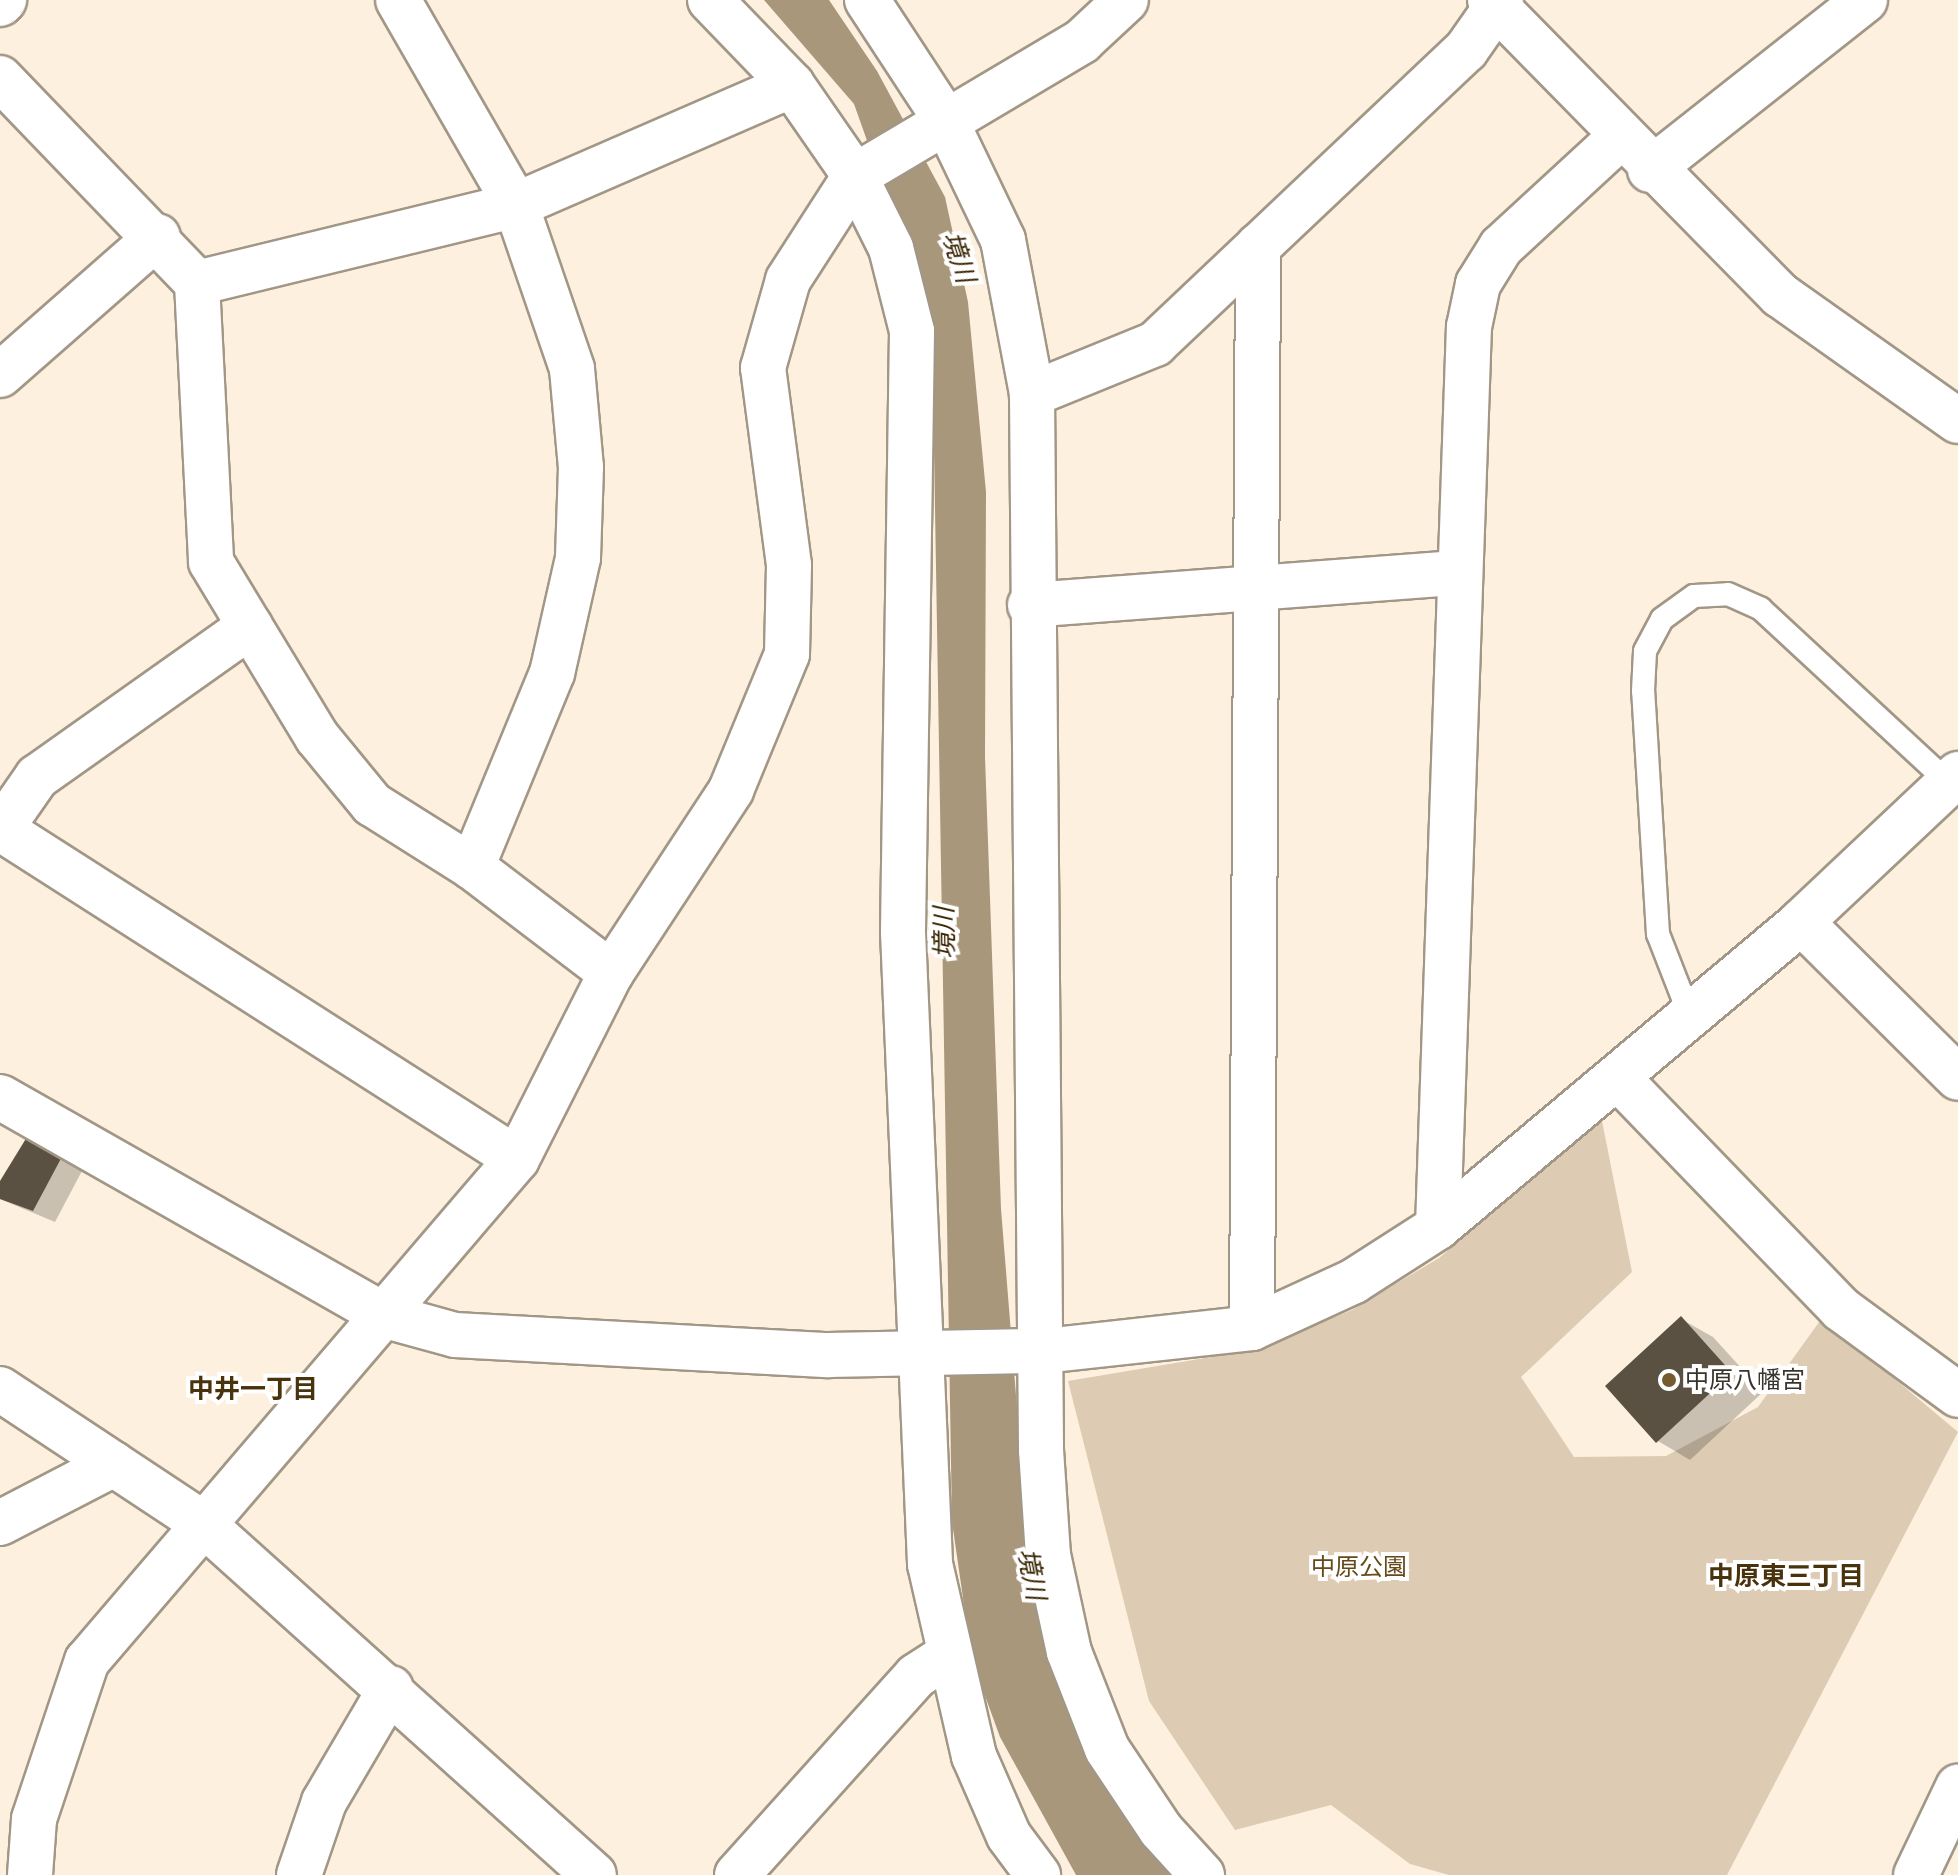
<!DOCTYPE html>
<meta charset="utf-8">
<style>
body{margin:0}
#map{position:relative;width:1958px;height:1875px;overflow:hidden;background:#fdf0de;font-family:Inter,"Noto Sans JP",sans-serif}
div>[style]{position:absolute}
.green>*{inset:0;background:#ddccb3}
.water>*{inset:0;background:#a9977b}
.shadow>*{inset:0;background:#0003}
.building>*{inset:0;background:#5b5142}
.roads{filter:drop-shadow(2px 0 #a29786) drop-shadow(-2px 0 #a29786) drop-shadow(0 2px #a29786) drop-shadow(0 -2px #a29786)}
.lane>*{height:22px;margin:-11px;padding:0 11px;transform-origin:11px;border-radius:11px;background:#fff}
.street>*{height:44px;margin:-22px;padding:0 22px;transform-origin:22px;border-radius:22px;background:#fff}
.secondary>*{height:44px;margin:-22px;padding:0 22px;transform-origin:22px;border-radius:22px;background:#fff}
.highway>*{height:44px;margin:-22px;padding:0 22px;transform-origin:22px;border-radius:22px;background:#fff}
.dots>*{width:22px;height:22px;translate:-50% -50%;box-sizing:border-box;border:4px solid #fff;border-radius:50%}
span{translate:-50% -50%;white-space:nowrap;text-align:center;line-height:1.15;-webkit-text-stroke:8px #fff;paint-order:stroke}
.poi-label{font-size:24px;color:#39342d}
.left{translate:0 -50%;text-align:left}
.park-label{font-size:24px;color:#664a19}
.water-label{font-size:26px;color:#392400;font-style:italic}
.neighbourhood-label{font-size:26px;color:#48330d;font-weight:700}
</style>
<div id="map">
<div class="green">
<div style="clip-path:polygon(1602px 1121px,1632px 1272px,1521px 1377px,1574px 1457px,1666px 1456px,1758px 1407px,1822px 1318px,1958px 1432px,1727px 1875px,1449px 1875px,1410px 1864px,1331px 1805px,1235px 1830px,1149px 1701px,1068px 1381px,1253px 1350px,1352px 1310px,1439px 1258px)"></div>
</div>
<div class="water">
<div style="clip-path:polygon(764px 0,829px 0,877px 71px,945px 197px,968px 302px,986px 492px,985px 757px,1001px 1209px,1029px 1557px,1181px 1875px,1076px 1875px,1000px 1737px,972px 1660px,952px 1522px,934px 448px,916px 278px,854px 104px)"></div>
</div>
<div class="shadow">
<div style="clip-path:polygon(39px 1121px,92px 1152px,55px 1222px,0 1199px,0 1185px)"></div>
<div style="clip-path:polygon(1681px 1319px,1713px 1337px,1763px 1392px,1690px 1460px,1658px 1441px)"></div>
</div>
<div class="building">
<div style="clip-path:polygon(38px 1119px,72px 1138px,33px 1211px,0 1199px,0 1181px)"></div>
<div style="clip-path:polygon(1681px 1316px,1732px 1373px,1656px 1443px,1605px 1386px)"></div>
</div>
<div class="roads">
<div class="lane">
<div style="left:1690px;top:1016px;width:88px;rotate:-111.3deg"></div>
<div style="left:1658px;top:934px;width:243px;rotate:-93.5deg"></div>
<div style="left:1643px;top:691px;width:40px;rotate:-87.1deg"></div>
<div style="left:1645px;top:651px;width:36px;rotate:-62deg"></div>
<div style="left:1662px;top:619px;width:39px;rotate:-36deg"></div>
<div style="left:1694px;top:596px;width:34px;rotate:-3deg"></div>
<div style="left:1728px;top:594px;width:36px;rotate:24deg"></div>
<div style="left:1761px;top:609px;width:258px;rotate:42.8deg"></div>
</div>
<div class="street">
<div style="left:398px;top:0;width:237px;rotate:60.1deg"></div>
<div style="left:516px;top:205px;width:173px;rotate:71.1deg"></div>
<div style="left:572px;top:369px;width:98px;rotate:84.8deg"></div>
<div style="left:581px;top:467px;width:91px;rotate:91.9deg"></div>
<div style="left:578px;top:558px;width:118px;rotate:102.7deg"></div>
<div style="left:552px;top:673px;width:210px;rotate:112.4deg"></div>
<div style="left:710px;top:0;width:118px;rotate:46deg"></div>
<div style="left:792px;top:85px;width:111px;rotate:55.3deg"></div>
<div style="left:855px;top:176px;width:80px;rotate:63.4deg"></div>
<div style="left:891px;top:248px;width:86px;rotate:75.8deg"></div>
<div style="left:912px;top:331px;width:601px;rotate:90.86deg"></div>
<div style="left:903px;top:932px;width:633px;rotate:87.55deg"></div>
<div style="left:930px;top:1564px;width:197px;rotate:77.1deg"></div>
<div style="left:974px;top:1756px;width:87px;rotate:66.4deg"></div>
<div style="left:1009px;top:1836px;width:49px;rotate:53.4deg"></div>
<div style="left:867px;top:0;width:142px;rotate:56.8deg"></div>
<div style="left:945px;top:119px;width:134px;rotate:64.4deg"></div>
<div style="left:1003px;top:240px;width:157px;rotate:79.3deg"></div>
<div style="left:1032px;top:394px;width:1056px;rotate:89.51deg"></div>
<div style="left:1041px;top:1450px;width:105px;rotate:86.2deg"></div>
<div style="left:1048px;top:1555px;width:99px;rotate:77.8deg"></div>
<div style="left:1069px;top:1652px;width:104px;rotate:68.6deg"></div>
<div style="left:1107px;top:1749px;width:97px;rotate:56.3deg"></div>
<div style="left:1161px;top:1830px;width:61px;rotate:47.7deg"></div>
<div style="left:0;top:78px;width:284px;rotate:46.1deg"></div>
<div style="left:197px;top:283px;width:279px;rotate:87.1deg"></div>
<div style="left:211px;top:562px;width:205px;rotate:58.8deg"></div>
<div style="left:317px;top:737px;width:87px;rotate:50.6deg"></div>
<div style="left:372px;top:804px;width:118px;rotate:32.2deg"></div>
<div style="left:472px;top:867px;width:175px;rotate:37.3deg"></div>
<div style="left:1650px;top:170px;width:274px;rotate:-38.3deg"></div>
<div style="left:197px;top:283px;width:328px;rotate:-13.7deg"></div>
<div style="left:516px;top:205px;width:301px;rotate:-23.5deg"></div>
<div style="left:0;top:375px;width:210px;rotate:-41.3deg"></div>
<div style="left:1032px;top:394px;width:133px;rotate:-22.1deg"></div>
<div style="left:1155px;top:344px;width:428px;rotate:-43.4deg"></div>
<div style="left:1466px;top:50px;width:61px;rotate:-55deg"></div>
<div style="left:1030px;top:605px;width:429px;rotate:-4.3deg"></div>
<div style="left:1px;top:829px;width:612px;rotate:32.6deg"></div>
<div style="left:0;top:830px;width:65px;rotate:-55.1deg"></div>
<div style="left:37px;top:777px;width:261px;rotate:-35.3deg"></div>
<div style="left:1801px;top:922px;width:221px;rotate:44.8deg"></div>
<div style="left:1618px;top:1078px;width:321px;rotate:46deg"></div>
<div style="left:1841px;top:1309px;width:145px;rotate:36.3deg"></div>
<div style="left:1438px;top:1227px;width:901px;rotate:-88.03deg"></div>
<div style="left:1469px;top:327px;width:44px;rotate:-78.2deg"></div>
<div style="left:1478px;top:284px;width:44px;rotate:-58.1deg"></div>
<div style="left:1501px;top:247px;width:161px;rotate:-42.7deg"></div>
<div style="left:1252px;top:1328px;width:1082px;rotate:-89.68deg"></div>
<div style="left:0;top:1389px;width:241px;rotate:33.5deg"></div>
<div style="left:201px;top:1522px;width:528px;rotate:41.93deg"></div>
<div style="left:0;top:1523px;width:128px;rotate:-27.4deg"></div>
<div style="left:30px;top:1875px;width:56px;rotate:-85.9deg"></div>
<div style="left:34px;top:1819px;width:167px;rotate:-71.5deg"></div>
<div style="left:87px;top:1661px;width:661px;rotate:-49.42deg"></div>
<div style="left:517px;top:1159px;width:208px;rotate:-63.2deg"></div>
<div style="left:611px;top:973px;width:219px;rotate:-56.7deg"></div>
<div style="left:731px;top:790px;width:147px;rotate:-67.6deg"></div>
<div style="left:787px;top:654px;width:89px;rotate:-88.7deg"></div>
<div style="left:789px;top:565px;width:199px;rotate:-97.5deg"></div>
<div style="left:763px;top:368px;width:91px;rotate:-74.1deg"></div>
<div style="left:788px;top:280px;width:124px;rotate:-57.2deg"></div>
<div style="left:855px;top:176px;width:264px;rotate:-30.7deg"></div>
<div style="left:1082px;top:41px;width:60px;rotate:-43deg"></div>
<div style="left:299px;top:1875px;width:77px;rotate:-71.1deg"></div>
<div style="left:324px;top:1802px;width:132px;rotate:-59.6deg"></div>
<div style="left:737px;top:1875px;width:268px;rotate:-48deg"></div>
<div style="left:916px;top:1676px;width:37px;rotate:-33deg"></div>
<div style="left:1916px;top:1875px;width:98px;rotate:-64.5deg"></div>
</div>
<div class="secondary">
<div style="left:1490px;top:0;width:414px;rotate:45.5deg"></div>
<div style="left:1780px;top:295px;width:218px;rotate:35.3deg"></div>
<div style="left:0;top:1097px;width:444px;rotate:29.6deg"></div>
<div style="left:386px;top:1316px;width:72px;rotate:15.4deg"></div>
<div style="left:455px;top:1335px;width:374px;rotate:3.1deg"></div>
<div style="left:828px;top:1355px;width:216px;rotate:-1.1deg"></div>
<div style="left:1044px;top:1351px;width:209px;rotate:-6.3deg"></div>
<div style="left:1252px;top:1328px;width:112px;rotate:-24.7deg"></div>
<div style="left:1354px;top:1281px;width:100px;rotate:-32.7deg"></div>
<div style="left:1438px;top:1227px;width:474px;rotate:-40deg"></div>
<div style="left:1801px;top:922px;width:216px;rotate:-43.3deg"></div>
</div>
<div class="highway">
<div style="left:0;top:4px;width:6px;rotate:-45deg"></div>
</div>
</div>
<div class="dots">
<div style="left:1669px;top:1380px;background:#775b2e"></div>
</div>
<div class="poi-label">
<span class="left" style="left:1685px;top:1380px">中原八幡宮</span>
</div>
<div class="park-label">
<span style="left:1359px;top:1567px">中原公園</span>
</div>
<div class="water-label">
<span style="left:959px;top:257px;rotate:72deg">境川</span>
<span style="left:944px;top:933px;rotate:-91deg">境川</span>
<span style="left:1032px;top:1574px;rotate:79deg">境川</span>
</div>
<div class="neighbourhood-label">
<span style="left:253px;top:1389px">中井一丁目</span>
<span style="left:1786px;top:1576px">中原東三丁目</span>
</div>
</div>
